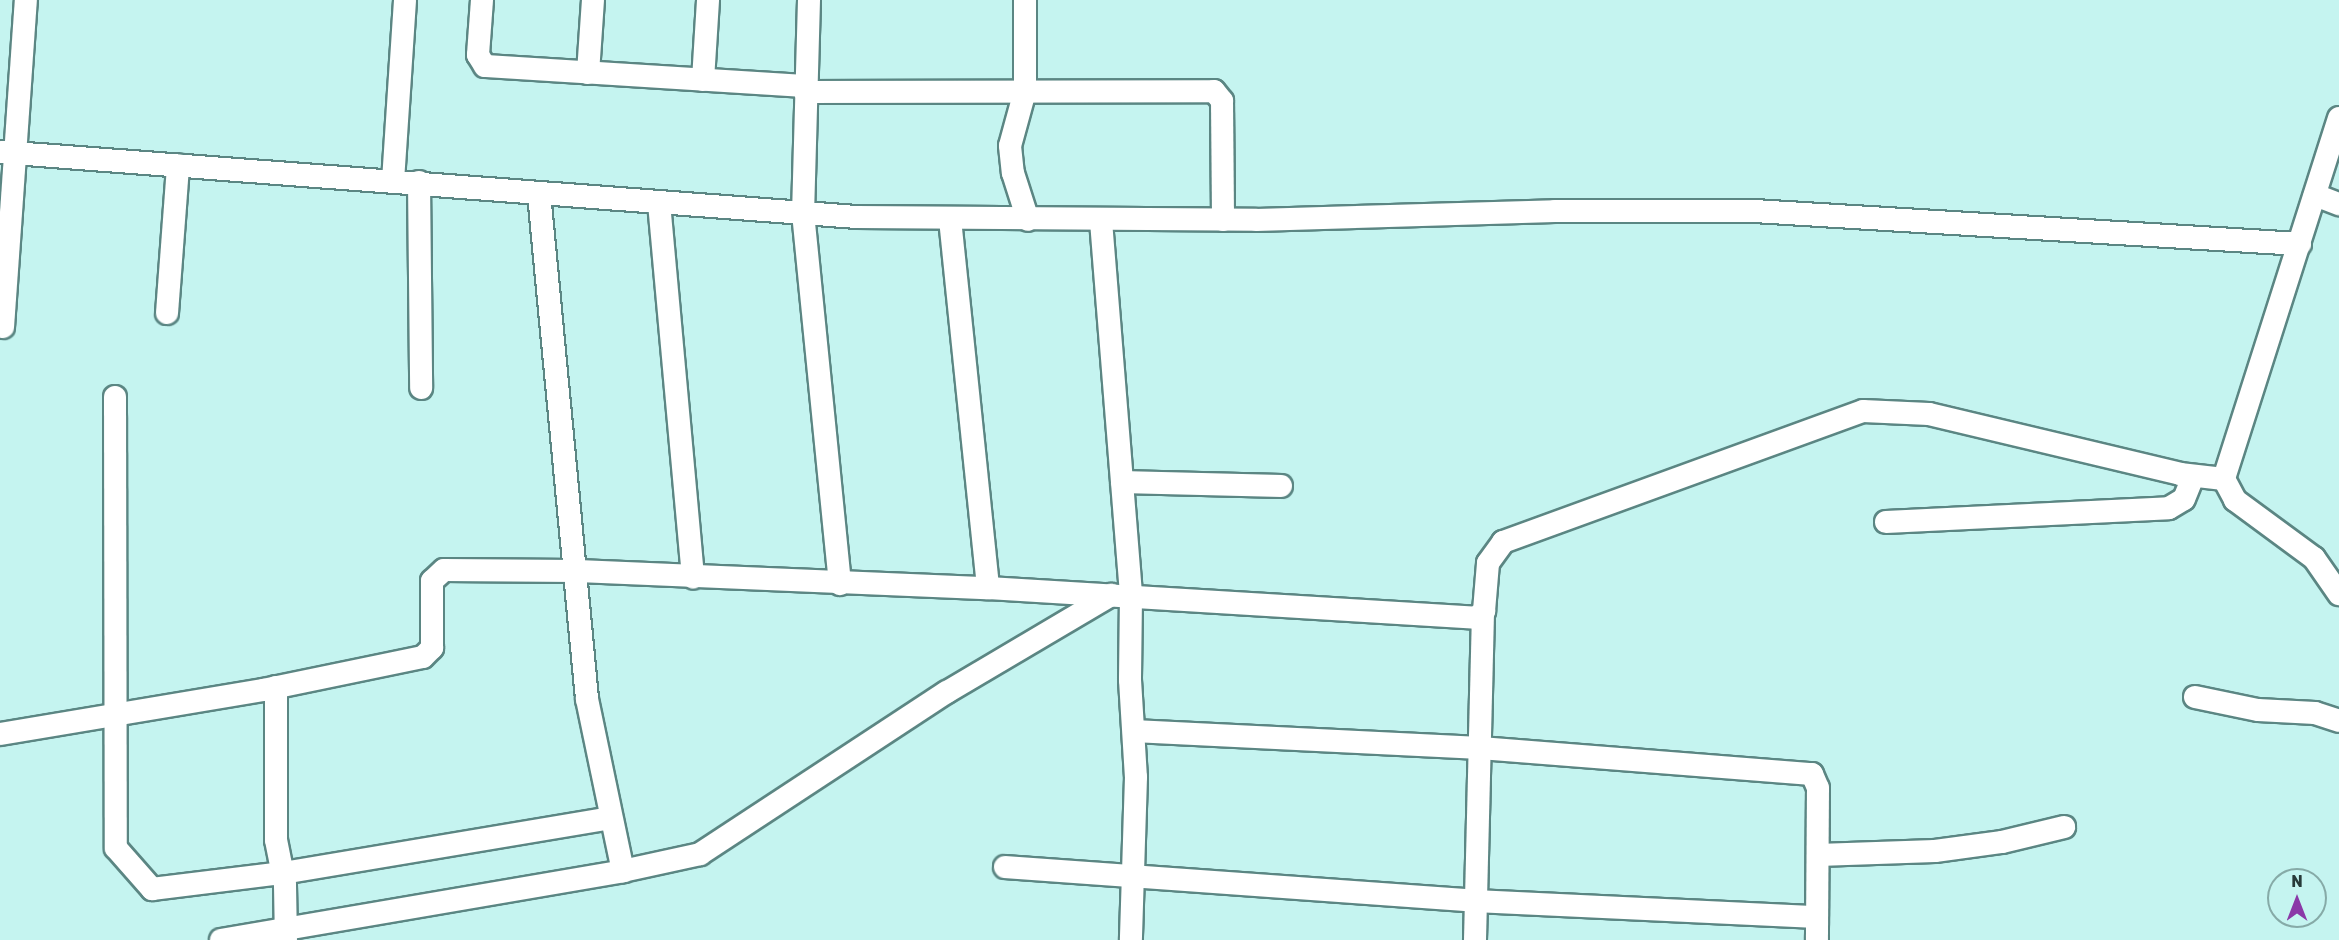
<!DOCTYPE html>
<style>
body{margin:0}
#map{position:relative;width:2339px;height:940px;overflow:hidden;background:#c5f4f0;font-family:Rubik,sans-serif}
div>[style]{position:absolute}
.roads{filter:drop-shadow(2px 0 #5b8683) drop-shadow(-2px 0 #5b8683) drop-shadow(0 2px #5b8683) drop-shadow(0 -2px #5b8683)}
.minor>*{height:22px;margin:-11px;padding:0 11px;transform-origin:11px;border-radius:11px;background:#fff}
span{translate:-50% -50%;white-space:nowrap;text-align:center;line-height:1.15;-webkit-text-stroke:6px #c5f4f0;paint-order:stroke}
.north{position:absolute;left:2267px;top:868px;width:60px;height:60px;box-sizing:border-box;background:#c5f4f0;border:2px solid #86aaa7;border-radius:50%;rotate:0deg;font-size:16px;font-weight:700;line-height:24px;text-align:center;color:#273a39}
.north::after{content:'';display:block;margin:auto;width:21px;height:27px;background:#8a38a7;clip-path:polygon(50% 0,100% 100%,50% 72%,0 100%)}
</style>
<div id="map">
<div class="roads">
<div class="minor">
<div style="left:482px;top:0;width:55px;rotate:94.2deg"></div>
<div style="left:478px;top:55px;width:13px;rotate:58deg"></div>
<div style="left:485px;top:66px;width:321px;rotate:3.6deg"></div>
<div style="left:809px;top:0;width:213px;rotate:91.6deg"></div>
<div style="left:803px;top:213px;width:373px;rotate:84.3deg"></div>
<div style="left:1025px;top:0;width:91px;rotate:90deg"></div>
<div style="left:1025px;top:91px;width:57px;rotate:105.3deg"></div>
<div style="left:1010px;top:146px;width:27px;rotate:84deg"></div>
<div style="left:1013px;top:173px;width:49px;rotate:72.3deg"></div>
<div style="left:588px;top:73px;width:73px;rotate:-86.1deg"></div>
<div style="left:703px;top:80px;width:80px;rotate:-86.4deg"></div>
<div style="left:805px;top:92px;width:409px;rotate:-0.1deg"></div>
<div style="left:1214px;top:91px;width:13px;rotate:51deg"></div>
<div style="left:1222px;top:101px;width:119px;rotate:89.5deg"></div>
<div style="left:2339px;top:118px;width:379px;rotate:107.7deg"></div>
<div style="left:2224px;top:479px;width:24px;rotate:62deg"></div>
<div style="left:2235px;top:500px;width:98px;rotate:36.3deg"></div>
<div style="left:2314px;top:558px;width:44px;rotate:55.2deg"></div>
<div style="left:0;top:152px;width:859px;rotate:4.34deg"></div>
<div style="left:857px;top:217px;width:399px;rotate:0.4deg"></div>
<div style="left:1256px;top:220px;width:299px;rotate:-1.7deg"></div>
<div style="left:1555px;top:211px;width:199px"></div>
<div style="left:1754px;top:211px;width:547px;rotate:3.46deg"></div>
<div style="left:393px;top:181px;width:181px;rotate:-86.2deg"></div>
<div style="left:419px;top:182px;width:206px;rotate:89.4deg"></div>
<div style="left:539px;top:194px;width:507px;rotate:84.57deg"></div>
<div style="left:587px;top:699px;width:176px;rotate:78.2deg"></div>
<div style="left:2315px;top:195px;width:26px;rotate:21deg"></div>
<div style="left:659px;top:203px;width:376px;rotate:84.8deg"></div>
<div style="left:950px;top:219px;width:371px;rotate:84.1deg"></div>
<div style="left:1101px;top:221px;width:376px;rotate:85.4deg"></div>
<div style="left:1131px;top:596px;width:84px;rotate:90.7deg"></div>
<div style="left:1130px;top:680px;width:97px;rotate:86.5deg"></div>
<div style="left:1136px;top:777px;width:163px;rotate:91.8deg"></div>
<div style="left:167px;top:313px;width:148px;rotate:-85.7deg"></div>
<div style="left:3px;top:327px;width:328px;rotate:-86deg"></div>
<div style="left:115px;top:397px;width:451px;rotate:89.9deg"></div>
<div style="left:116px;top:848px;width:55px;rotate:48.7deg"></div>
<div style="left:152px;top:889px;width:132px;rotate:-7deg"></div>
<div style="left:283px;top:873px;width:332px;rotate:-9.5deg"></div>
<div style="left:1122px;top:482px;width:159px;rotate:1.4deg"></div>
<div style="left:1886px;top:522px;width:283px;rotate:-2.8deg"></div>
<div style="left:2169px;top:508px;width:17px;rotate:-31deg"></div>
<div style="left:2184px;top:499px;width:24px;rotate:-68deg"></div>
<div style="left:276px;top:687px;width:153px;rotate:90deg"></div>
<div style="left:276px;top:840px;width:46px;rotate:78.7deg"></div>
<div style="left:285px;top:885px;width:55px;rotate:89deg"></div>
<div style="left:2195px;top:697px;width:64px;rotate:11.7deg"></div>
<div style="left:2258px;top:710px;width:57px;rotate:3deg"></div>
<div style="left:2315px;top:713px;width:25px;rotate:18deg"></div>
<div style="left:1134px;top:731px;width:346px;rotate:2.8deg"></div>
<div style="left:1480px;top:748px;width:333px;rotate:4.5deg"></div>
<div style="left:1812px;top:774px;width:15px;rotate:67deg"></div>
<div style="left:1818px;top:788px;width:152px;rotate:90.4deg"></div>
<div style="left:0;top:734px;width:267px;rotate:-9.5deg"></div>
<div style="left:263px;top:690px;width:163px;rotate:-11.7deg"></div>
<div style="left:423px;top:657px;width:13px;rotate:-45deg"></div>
<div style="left:432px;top:648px;width:67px;rotate:-90deg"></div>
<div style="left:432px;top:581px;width:16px;rotate:-43deg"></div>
<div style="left:444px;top:570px;width:133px;rotate:0.4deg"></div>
<div style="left:577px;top:571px;width:411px;rotate:2.4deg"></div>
<div style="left:988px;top:588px;width:489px;rotate:3.5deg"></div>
<div style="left:1476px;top:618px;width:11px;rotate:-41deg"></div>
<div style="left:1484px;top:611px;width:48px;rotate:-85.2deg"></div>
<div style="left:1488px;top:563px;width:26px;rotate:-54deg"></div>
<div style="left:1503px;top:542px;width:383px;rotate:-20deg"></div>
<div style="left:1863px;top:411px;width:66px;rotate:2.6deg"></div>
<div style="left:1929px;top:414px;width:258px;rotate:13.4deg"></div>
<div style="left:2180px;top:474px;width:44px;rotate:6.5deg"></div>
<div style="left:1818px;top:855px;width:117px;rotate:-2deg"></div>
<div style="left:1935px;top:851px;width:68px;rotate:-7.7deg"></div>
<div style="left:2002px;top:842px;width:64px;rotate:-13.6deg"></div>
<div style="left:1005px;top:867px;width:471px;rotate:4.1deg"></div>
<div style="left:1475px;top:901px;width:342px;rotate:2.7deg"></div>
<div style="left:221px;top:940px;width:408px;rotate:-9.7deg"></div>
<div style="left:623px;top:871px;width:79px;rotate:-12.4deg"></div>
<div style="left:700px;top:854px;width:295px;rotate:-33.3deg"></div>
<div style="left:947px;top:692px;width:191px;rotate:-30.6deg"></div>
<div style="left:1475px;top:940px;width:325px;rotate:-88.6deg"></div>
</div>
</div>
<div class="north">N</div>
</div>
